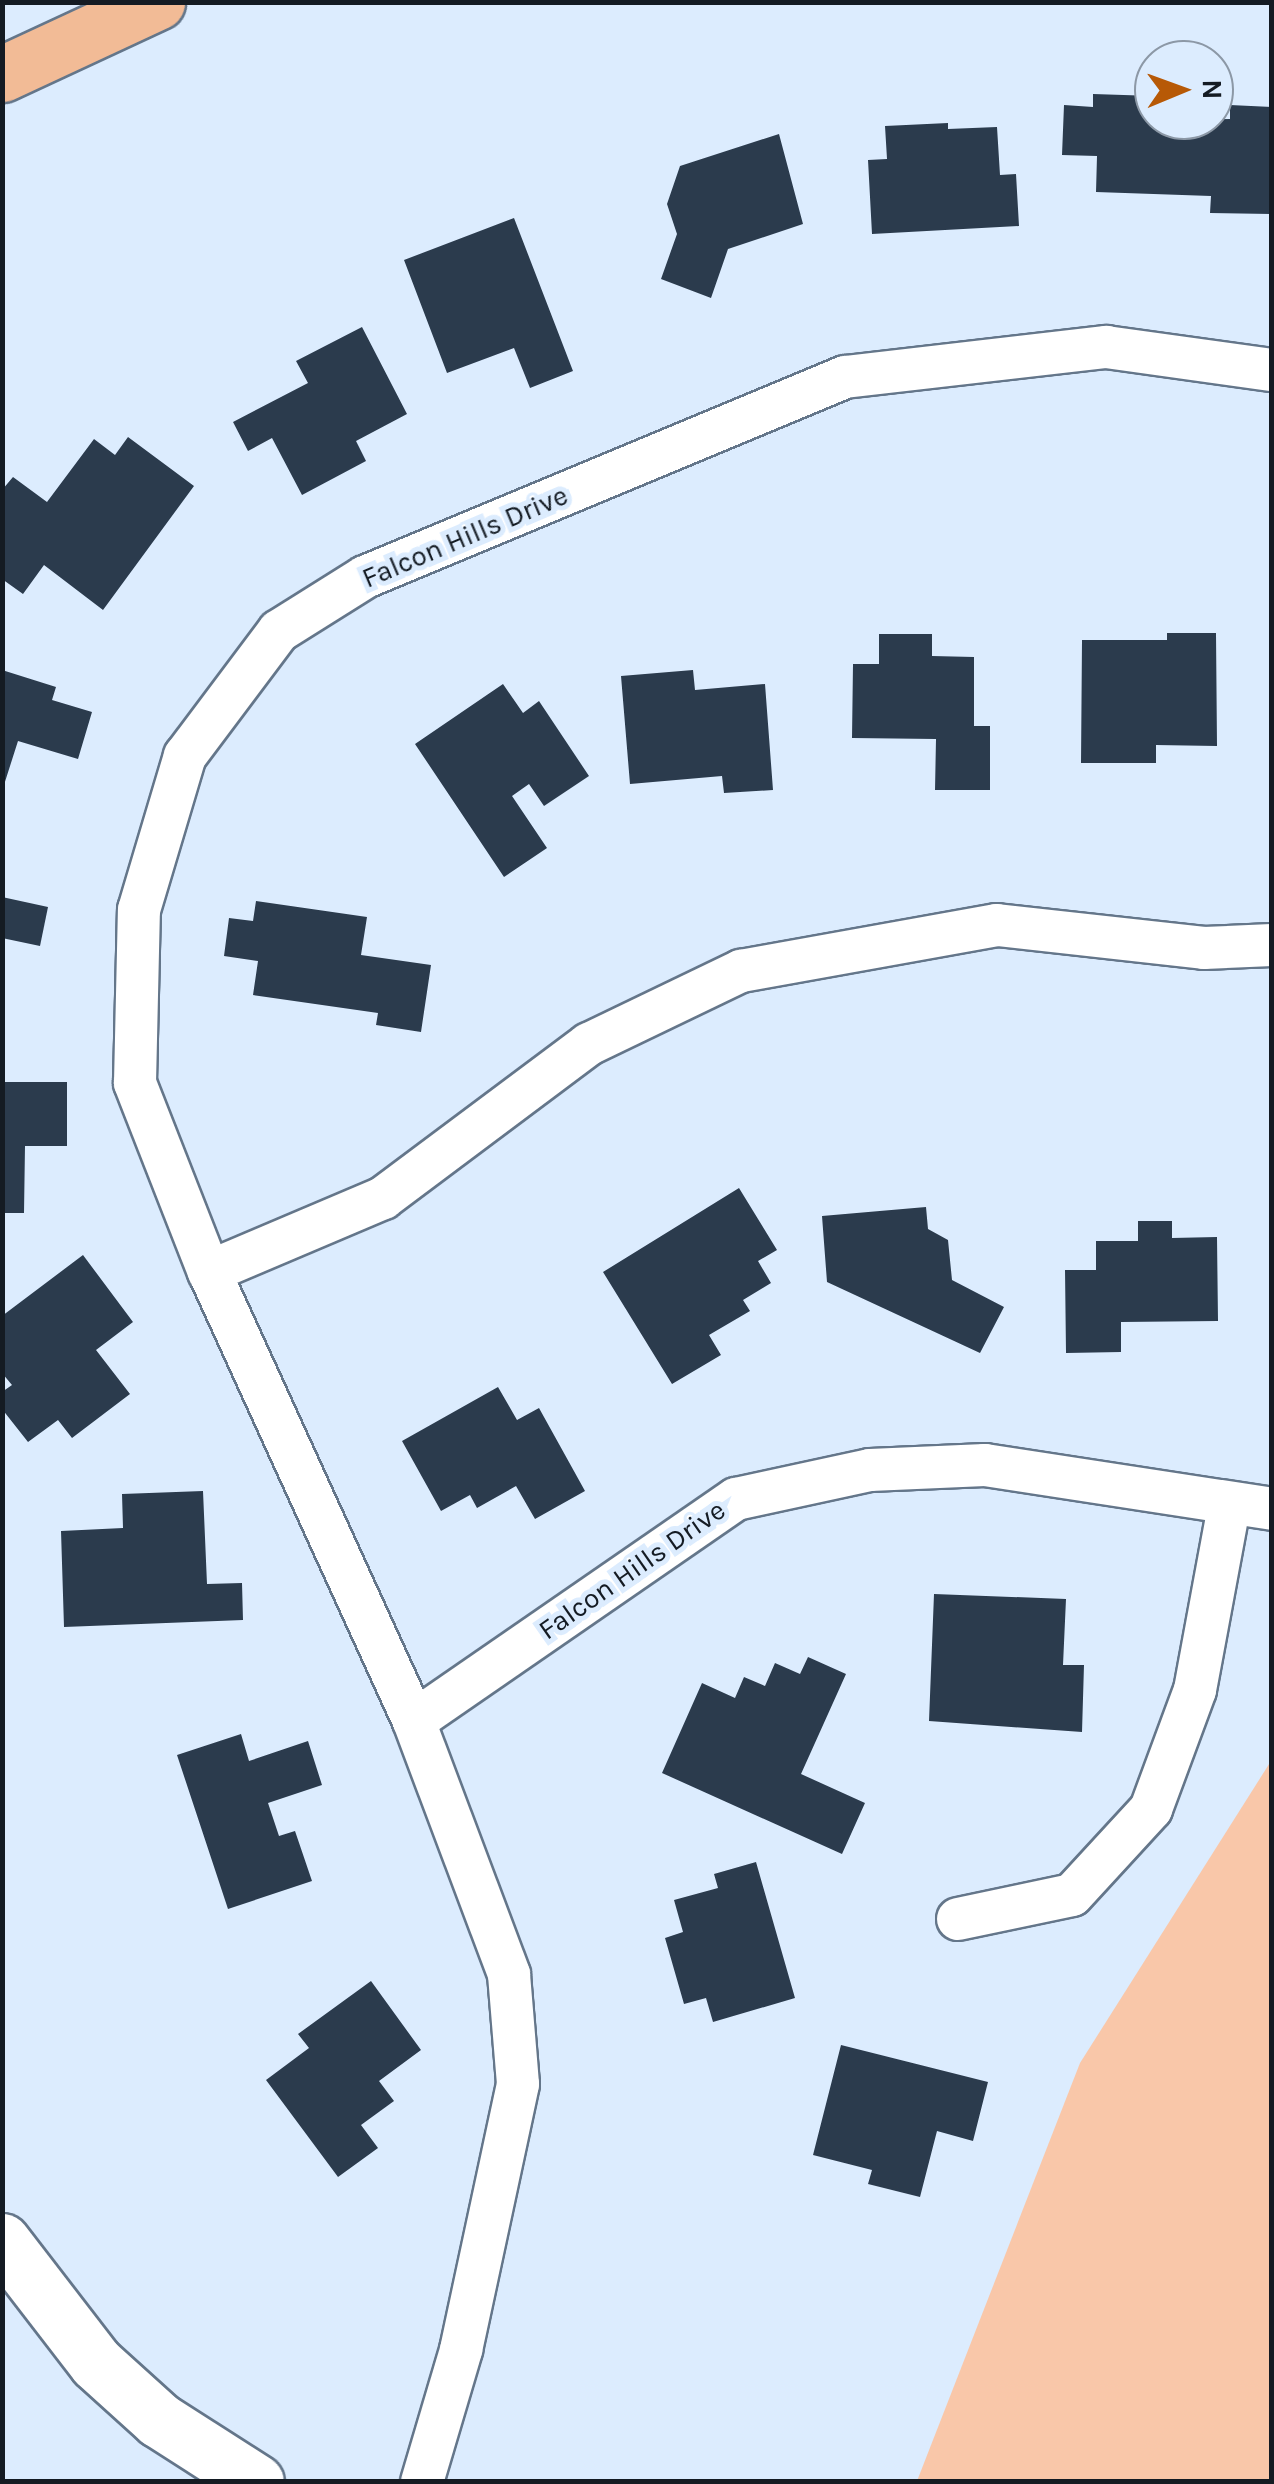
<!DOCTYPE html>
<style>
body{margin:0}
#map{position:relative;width:1274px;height:2484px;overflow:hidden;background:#dcecfe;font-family:Karla,sans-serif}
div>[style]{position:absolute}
.green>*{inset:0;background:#f9c7a9}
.building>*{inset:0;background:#2b3b4d}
.roads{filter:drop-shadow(2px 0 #64768a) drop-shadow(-2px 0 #64768a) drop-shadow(0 2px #64768a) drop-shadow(0 -2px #64768a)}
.street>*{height:42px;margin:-21px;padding:0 21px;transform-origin:21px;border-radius:21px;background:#fff}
.secondary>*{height:55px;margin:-27.5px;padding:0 27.5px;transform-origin:27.5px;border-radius:27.5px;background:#fff}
.primary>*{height:55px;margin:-27.5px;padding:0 27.5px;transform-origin:27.5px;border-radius:27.5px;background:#f2bb96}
span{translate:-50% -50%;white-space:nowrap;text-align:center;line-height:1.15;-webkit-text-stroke:10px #dcecfe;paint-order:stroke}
.street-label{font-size:28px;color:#141b23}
.frame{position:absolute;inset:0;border:5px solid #141b23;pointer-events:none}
.north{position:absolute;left:1134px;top:40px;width:100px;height:100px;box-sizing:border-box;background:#dcecfe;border:2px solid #8c98a6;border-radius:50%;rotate:89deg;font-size:28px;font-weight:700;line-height:40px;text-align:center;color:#141b23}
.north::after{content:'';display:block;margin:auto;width:35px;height:45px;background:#b75906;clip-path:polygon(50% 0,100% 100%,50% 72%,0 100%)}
</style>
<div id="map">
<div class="green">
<div style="clip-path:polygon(1271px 1761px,1271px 2481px,917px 2481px,1080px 2063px)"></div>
</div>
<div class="building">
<div style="clip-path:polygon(1093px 94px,1154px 96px,1154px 120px,1230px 119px,1230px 105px,1272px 107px,1271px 214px,1210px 213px,1211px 196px,1096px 192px,1097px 156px,1062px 155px,1064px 105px,1093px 107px)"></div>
<div style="clip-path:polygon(948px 123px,948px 129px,997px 127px,1000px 175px,1016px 174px,1019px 226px,872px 234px,868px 160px,887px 159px,885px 126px)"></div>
<div style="clip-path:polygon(779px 134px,803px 224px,728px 249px,711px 298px,661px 279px,677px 234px,667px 204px,680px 166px)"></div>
<div style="clip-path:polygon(514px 218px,573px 371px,530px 388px,514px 348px,447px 373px,404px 260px)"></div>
<div style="clip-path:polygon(362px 327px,407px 414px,356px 441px,366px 461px,302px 495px,272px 438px,248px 451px,233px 422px,308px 383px,296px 361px)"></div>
<div style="clip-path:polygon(128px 437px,194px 486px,103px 610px,44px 565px,23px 594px,2px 579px,2px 490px,13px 477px,47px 502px,94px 439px,115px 455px)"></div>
<div style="clip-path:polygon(1167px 633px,1216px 633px,1217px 746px,1156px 745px,1156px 763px,1081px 763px,1082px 640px,1167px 640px)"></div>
<div style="clip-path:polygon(879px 634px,932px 634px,932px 656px,974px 657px,974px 726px,990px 726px,990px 790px,935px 790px,936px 739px,852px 738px,853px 664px,879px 664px)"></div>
<div style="clip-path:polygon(2px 670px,56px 687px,52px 700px,92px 712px,78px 759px,18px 741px,3px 788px)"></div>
<div style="clip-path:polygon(693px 670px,695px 690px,765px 684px,773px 790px,724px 793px,722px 776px,630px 784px,621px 676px)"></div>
<div style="clip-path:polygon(503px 684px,523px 713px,539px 701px,589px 776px,544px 806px,529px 784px,512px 796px,547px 848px,504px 877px,415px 744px)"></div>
<div style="clip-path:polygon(2px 897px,48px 907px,40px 946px,2px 938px)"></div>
<div style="clip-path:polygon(256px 901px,367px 917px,361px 955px,431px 965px,421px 1032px,376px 1025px,378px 1013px,253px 995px,258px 961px,224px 956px,229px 918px,253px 921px)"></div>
<div style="clip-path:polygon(2px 1082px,67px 1082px,67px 1146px,25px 1146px,24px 1213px,2px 1213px)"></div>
<div style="clip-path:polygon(739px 1188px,777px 1250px,758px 1261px,771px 1283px,743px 1300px,750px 1311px,709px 1335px,721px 1355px,672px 1384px,603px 1272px)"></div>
<div style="clip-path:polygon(926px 1207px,928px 1229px,948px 1240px,952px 1280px,1004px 1307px,980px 1353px,827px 1282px,822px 1216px)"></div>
<div style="clip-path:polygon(1138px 1221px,1172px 1221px,1172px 1238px,1217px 1237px,1218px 1321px,1121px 1322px,1121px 1352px,1066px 1353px,1065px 1270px,1096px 1270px,1096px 1241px,1138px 1241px)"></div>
<div style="clip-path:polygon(83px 1255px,133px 1322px,96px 1350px,130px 1394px,72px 1438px,58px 1420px,28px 1442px,2px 1409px,2px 1392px,12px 1385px,2px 1373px,2px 1316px)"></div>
<div style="clip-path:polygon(498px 1387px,517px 1420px,539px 1408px,585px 1491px,535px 1519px,516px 1486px,477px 1508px,470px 1495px,441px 1511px,402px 1441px)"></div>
<div style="clip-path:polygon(203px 1491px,207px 1584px,242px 1583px,243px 1620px,64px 1627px,61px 1531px,123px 1528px,122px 1494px)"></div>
<div style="clip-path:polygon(934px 1594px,1066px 1599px,1063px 1665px,1084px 1665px,1082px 1732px,929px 1721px)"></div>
<div style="clip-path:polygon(808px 1657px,846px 1674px,801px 1774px,865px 1803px,842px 1854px,662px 1773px,702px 1683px,735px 1698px,744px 1677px,765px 1686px,775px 1663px,800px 1674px)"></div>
<div style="clip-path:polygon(241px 1734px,249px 1761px,308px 1741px,322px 1785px,268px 1803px,279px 1836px,295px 1831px,312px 1881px,228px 1909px,177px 1755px)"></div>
<div style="clip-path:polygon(756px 1862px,795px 1998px,713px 2022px,706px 1998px,684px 2004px,665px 1938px,683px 1932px,674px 1900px,718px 1888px,714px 1874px)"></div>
<div style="clip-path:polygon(371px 1981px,421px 2050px,379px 2081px,394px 2101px,361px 2125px,378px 2148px,338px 2177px,266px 2080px,309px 2048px,298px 2034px)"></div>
<div style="clip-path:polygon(841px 2045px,988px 2082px,973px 2141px,937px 2131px,920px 2197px,868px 2184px,872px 2170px,813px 2155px)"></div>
</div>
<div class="roads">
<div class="street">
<div style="left:209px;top:1272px;width:189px;rotate:-23deg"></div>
<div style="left:383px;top:1198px;width:257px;rotate:-36.8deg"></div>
<div style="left:589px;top:1044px;width:169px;rotate:-25.7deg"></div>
<div style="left:741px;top:971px;width:260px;rotate:-10.2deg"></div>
<div style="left:997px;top:925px;width:208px;rotate:6.3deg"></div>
<div style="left:1204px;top:948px;width:68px;rotate:-2.5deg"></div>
<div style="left:414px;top:1721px;width:391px;rotate:-34.6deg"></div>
<div style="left:736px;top:1499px;width:137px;rotate:-12.2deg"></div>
<div style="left:870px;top:1470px;width:115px;rotate:-2.5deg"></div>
<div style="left:985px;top:1465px;width:290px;rotate:8.7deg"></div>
<div style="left:958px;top:1919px;width:116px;rotate:-11.9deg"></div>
<div style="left:1072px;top:1895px;width:117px;rotate:-47.4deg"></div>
<div style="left:1151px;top:1809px;width:127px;rotate:-69.7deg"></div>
<div style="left:1195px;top:1690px;width:187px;rotate:-79.5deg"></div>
<div style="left:422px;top:2482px;width:138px;rotate:-73.5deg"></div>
<div style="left:461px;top:2350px;width:272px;rotate:-77.9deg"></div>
<div style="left:518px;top:2084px;width:110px;rotate:-94.7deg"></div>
<div style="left:509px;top:1974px;width:270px;rotate:-110.6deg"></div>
<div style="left:414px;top:1721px;width:494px;rotate:-114.5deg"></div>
<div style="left:209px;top:1272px;width:203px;rotate:-111.4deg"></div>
<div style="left:135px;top:1083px;width:173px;rotate:-88.7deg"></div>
<div style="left:139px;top:910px;width:161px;rotate:-73.4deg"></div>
<div style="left:185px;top:756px;width:156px;rotate:-53.1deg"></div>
<div style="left:279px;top:631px;width:102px;rotate:-32.1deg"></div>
<div style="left:365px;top:577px;width:520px;rotate:-22.62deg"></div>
<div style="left:845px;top:377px;width:263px;rotate:-6.6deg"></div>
<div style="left:1106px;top:347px;width:168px;rotate:7.9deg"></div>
</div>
<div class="secondary">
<div style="left:2px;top:2241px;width:154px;rotate:52.4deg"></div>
<div style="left:96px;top:2363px;width:85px;rotate:42.1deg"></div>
<div style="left:159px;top:2420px;width:115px;rotate:32.6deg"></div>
</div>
<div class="primary">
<div style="left:2px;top:74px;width:171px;rotate:-24.9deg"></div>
</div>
</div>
<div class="street-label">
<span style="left:465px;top:537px;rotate:-23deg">Falcon Hills Drive</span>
<span style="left:632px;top:1570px;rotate:-35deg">Falcon Hills Drive</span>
</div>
<div class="frame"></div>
<div class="north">N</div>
</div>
